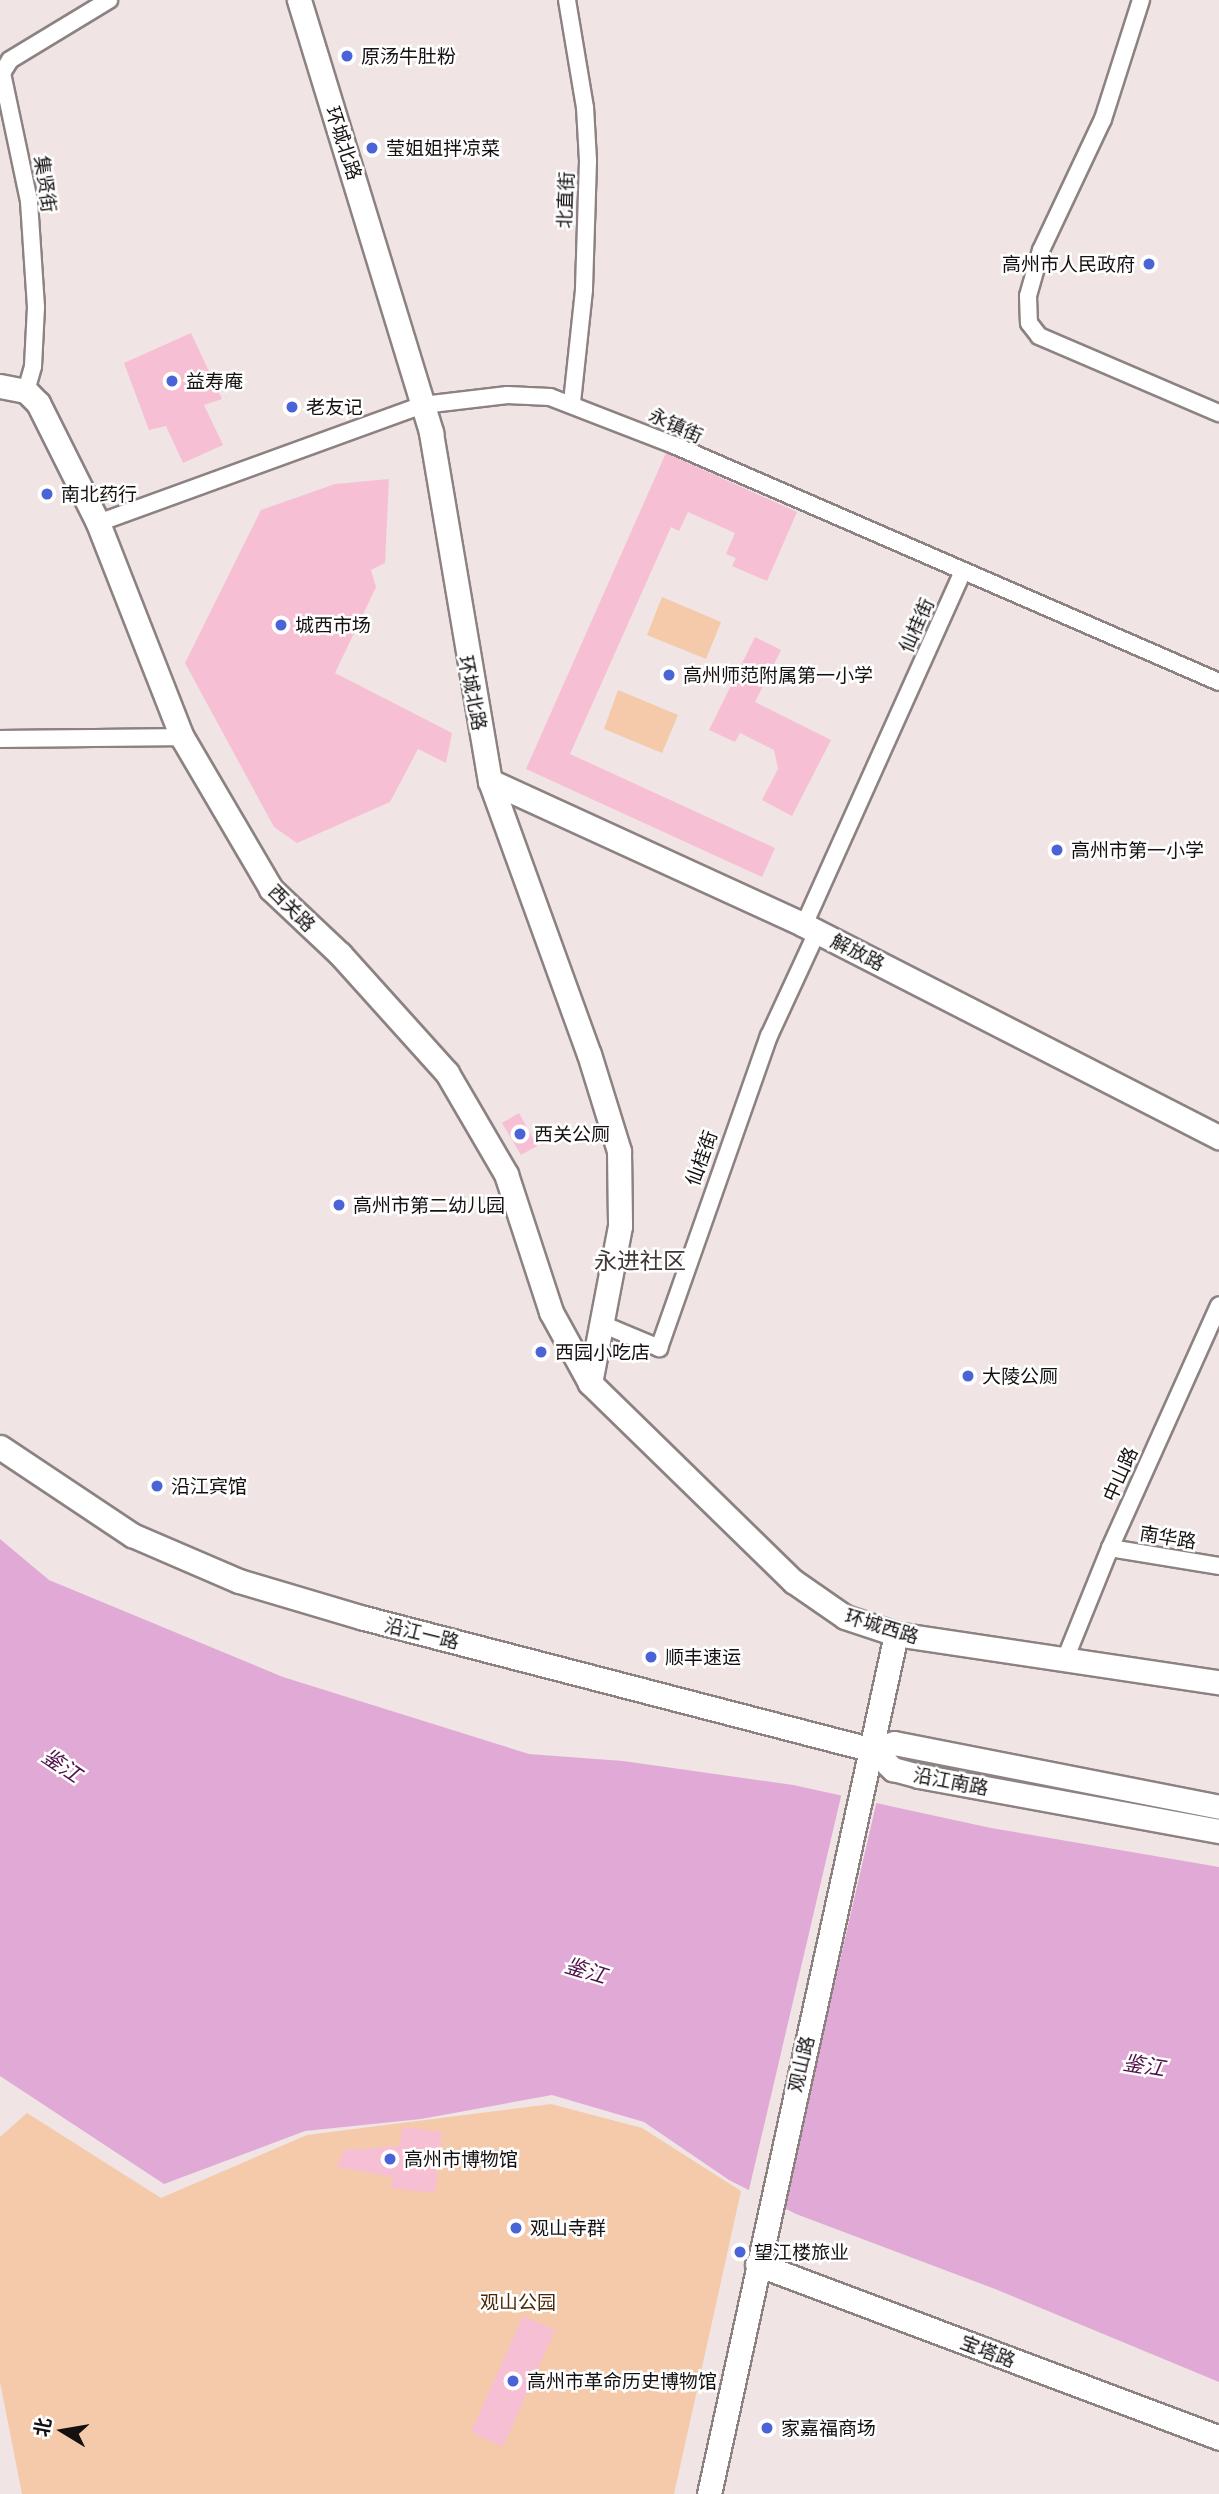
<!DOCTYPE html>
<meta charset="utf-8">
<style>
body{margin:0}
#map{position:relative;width:1219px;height:2494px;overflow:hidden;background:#f0e4e4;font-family:Commissioner,"Noto Sans SC",sans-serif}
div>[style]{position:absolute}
.green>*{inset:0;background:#f4caab}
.water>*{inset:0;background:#e1aad6}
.pier>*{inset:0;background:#f0e4e4}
.building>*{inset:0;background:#f7bfd3}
.roads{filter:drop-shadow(2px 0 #8c8282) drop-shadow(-2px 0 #8c8282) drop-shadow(0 2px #8c8282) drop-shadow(0 -2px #8c8282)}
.street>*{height:16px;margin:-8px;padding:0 8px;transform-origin:8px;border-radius:8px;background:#fff}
.secondary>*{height:23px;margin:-11.5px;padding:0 11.5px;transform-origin:11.5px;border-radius:11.5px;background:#fff}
.dots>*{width:19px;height:19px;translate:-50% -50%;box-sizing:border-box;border:4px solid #fff;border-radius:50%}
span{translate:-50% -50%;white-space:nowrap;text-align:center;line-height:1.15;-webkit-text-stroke:5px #fff;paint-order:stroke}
.poi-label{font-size:19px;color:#151111}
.left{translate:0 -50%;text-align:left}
.right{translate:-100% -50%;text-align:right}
.street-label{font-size:19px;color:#151111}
.park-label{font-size:19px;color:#4d2908}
.water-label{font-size:21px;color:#511149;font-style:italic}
.quarter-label{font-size:23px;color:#403737}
.north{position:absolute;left:28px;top:2396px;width:70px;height:70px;-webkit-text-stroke:5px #fff;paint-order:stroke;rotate:281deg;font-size:19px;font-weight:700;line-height:28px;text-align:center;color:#151111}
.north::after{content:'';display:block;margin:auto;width:24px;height:32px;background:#151111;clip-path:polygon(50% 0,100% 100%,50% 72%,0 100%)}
</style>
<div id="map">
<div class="green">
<div style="clip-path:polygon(662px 597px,721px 622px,706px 659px,647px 635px)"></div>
<div style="clip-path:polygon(618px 690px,678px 715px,662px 753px,604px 729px)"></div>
<div style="clip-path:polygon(551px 2104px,642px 2128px,741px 2191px,674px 2494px,22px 2494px,0 2382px,0 2137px,27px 2113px,161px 2198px,307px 2135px)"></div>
</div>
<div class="water">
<div style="clip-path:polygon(0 1539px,49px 1580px,283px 1677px,529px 1754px,623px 1761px,793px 1785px,991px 1828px,1219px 1867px,1219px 2382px,995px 2289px,796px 2214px,729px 2180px,644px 2122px,552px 2095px,421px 2119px,305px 2131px,164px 2184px,0 2076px)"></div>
</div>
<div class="pier">
<div style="clip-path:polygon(842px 1792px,877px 1800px,782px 2211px,748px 2194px)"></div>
</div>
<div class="building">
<div style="clip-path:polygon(191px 333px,222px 399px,204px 405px,223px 445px,183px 463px,166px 426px,149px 430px,124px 363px)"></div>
<div style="clip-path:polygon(666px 453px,797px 512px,767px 581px,732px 566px,736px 558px,726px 554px,735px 533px,688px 512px,679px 531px,671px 527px,570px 754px,775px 848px,762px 877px,526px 769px)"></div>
<div style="clip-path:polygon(389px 479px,385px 563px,371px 570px,376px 587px,335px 673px,452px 733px,446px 763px,418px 749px,390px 802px,297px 843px,274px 827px,185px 663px,261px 510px,335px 484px)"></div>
<div style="clip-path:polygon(755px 637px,781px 650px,755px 702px,831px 740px,792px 816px,762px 800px,778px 769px,774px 750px,740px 733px,735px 742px,709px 730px)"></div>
<div style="clip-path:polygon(519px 1113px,537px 1146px,521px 1155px,502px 1123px)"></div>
<div style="clip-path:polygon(402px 2127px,442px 2132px,435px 2193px,391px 2188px,393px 2177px,337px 2167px,344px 2150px,400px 2146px)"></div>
<div style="clip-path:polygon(523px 2316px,555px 2330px,503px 2447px,471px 2432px)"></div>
</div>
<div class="roads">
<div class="street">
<div style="left:567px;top:0;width:109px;rotate:80.5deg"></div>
<div style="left:585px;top:107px;width:54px;rotate:86.8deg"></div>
<div style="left:588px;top:161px;width:129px;rotate:91.8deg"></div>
<div style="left:584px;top:290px;width:114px;rotate:96.1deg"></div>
<div style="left:1141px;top:0;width:125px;rotate:107.7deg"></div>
<div style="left:1103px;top:119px;width:145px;rotate:115.3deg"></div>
<div style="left:1041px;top:250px;width:48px;rotate:105.8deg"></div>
<div style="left:1028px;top:296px;width:27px;rotate:88deg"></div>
<div style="left:1029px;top:323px;width:16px;rotate:52deg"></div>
<div style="left:1039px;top:336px;width:196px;rotate:23.2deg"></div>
<div style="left:26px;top:391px;width:26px;rotate:-74deg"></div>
<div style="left:33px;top:366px;width:59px;rotate:-87.1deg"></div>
<div style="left:36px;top:307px;width:106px;rotate:-93.8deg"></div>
<div style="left:29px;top:201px;width:131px;rotate:-101.9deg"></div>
<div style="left:2px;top:73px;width:15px;rotate:-58deg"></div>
<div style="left:10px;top:60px;width:116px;rotate:-31.2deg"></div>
<div style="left:98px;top:523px;width:346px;rotate:-20deg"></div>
<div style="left:423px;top:405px;width:85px;rotate:-6.8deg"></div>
<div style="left:507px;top:395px;width:43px;rotate:2.7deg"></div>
<div style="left:550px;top:397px;width:133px;rotate:21.2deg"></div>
<div style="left:674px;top:445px;width:594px;rotate:23.5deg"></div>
<div style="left:0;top:739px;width:182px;rotate:-0.6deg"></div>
<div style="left:804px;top:925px;width:387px;rotate:-65.8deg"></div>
<div style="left:604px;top:1325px;width:60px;rotate:22.7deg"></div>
<div style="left:659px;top:1348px;width:331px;rotate:-70.6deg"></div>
<div style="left:769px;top:1036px;width:115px;rotate:-65.2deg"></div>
<div style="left:1110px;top:1548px;width:110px;rotate:9.4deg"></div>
<div style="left:1064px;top:1662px;width:123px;rotate:-68deg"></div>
<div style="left:1110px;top:1548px;width:266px;rotate:-65.8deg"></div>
</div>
<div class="secondary">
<div style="left:299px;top:0;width:453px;rotate:73deg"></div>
<div style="left:431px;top:433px;width:353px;rotate:80.4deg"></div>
<div style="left:490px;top:781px;width:290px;rotate:70.1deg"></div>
<div style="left:589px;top:1054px;width:102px;rotate:72.8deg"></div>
<div style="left:619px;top:1151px;width:75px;rotate:89.2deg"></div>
<div style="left:620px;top:1226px;width:160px;rotate:100.8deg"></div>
<div style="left:0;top:386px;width:26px;rotate:11deg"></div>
<div style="left:26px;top:391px;width:17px;rotate:45deg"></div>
<div style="left:38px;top:403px;width:134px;rotate:63.4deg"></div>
<div style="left:98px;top:523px;width:230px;rotate:68.6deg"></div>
<div style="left:182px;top:737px;width:176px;rotate:59.6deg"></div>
<div style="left:271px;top:889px;width:95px;rotate:43.3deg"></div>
<div style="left:340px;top:954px;width:160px;rotate:48deg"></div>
<div style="left:447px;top:1073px;width:117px;rotate:59.7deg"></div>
<div style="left:506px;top:1174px;width:145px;rotate:71.9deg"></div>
<div style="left:551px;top:1312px;width:81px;rotate:61.2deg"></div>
<div style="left:590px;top:1383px;width:284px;rotate:44.3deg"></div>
<div style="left:793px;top:1581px;width:63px;rotate:34.7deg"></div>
<div style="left:845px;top:1617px;width:54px;rotate:18.4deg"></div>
<div style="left:896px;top:1634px;width:327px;rotate:8.5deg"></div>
<div style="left:490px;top:781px;width:345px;rotate:24.6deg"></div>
<div style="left:804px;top:925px;width:466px;rotate:27.1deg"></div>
<div style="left:0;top:1447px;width:159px;rotate:33.7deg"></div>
<div style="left:132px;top:1535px;width:116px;rotate:23.3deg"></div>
<div style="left:239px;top:1581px;width:130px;rotate:16.5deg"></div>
<div style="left:364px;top:1618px;width:526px;rotate:14.54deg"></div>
<div style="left:873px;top:1750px;width:28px;rotate:44deg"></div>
<div style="left:893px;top:1769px;width:27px;rotate:15deg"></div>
<div style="left:919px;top:1776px;width:305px;rotate:10.4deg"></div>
<div style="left:873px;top:1750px;width:22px;rotate:-18deg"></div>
<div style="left:894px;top:1743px;width:331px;rotate:11.1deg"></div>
<div style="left:757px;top:2264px;width:494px;rotate:20.6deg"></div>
<div style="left:709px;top:2494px;width:880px;rotate:-77.73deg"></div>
</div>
</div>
<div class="dots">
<div style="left:347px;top:56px;background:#4a63d7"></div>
<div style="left:372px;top:148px;background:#4a63d7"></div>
<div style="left:1149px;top:264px;background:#4a63d7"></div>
<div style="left:172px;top:381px;background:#4a63d7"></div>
<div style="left:292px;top:407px;background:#4a63d7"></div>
<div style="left:47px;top:494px;background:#4a63d7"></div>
<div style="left:281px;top:625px;background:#4a63d7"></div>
<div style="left:669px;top:675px;background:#4a63d7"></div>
<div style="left:1057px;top:850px;background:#4a63d7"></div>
<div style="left:520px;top:1134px;background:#4a63d7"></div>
<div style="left:339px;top:1205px;background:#4a63d7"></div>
<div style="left:541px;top:1352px;background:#4a63d7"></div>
<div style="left:968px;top:1376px;background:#4a63d7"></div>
<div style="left:157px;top:1486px;background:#4a63d7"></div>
<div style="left:651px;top:1657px;background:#4a63d7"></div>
<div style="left:390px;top:2159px;background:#4a63d7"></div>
<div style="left:516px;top:2228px;background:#4a63d7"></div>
<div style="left:740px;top:2252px;background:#4a63d7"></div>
<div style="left:513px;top:2381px;background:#4a63d7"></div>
<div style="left:767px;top:2428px;background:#4a63d7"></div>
</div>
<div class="poi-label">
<span class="left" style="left:361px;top:56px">原汤牛肚粉</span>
<span class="left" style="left:386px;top:148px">莹姐姐拌凉菜</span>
<span class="right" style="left:1135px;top:264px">高州市人民政府</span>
<span class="left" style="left:186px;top:381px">益寿庵</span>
<span class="left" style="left:306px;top:407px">老友记</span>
<span class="left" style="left:61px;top:494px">南北药行</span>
<span class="left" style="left:295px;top:625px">城西市场</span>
<span class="left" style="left:683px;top:675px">高州师范附属第一小学</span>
<span class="left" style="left:1071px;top:850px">高州市第一小学</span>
<span class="left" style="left:534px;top:1134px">西关公厕</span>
<span class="left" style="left:353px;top:1205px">高州市第二幼儿园</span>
<span class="left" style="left:555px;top:1352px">西园小吃店</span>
<span class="left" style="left:982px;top:1376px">大陵公厕</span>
<span class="left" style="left:171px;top:1486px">沿江宾馆</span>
<span class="left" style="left:665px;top:1657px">顺丰速运</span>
<span class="left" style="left:404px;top:2159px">高州市博物馆</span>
<span class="left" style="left:530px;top:2228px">观山寺群</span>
<span class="left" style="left:754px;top:2252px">望江楼旅业</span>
<span class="left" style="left:527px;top:2381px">高州市革命历史博物馆</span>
<span class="left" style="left:781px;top:2428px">家嘉福商场</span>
</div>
<div class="street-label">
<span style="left:344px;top:143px;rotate:72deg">环城北路</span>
<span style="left:46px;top:184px;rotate:82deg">集贤街</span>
<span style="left:565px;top:200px;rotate:-88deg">北直街</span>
<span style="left:676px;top:425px;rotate:24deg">永镇街</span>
<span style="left:916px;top:625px;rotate:-66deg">仙桂街</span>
<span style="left:473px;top:693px;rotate:79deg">环城北路</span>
<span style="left:292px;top:908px;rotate:45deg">西关路</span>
<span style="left:858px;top:952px;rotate:27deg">解放路</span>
<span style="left:701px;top:1158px;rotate:-70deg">仙桂街</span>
<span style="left:1120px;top:1474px;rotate:-66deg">中山路</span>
<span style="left:1168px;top:1537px;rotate:9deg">南华路</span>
<span style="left:882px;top:1626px;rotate:17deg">环城西路</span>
<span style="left:422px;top:1633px;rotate:14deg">沿江一路</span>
<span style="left:951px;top:1781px;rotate:11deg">沿江南路</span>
<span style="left:801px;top:2064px;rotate:-77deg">观山路</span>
<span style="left:988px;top:2351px;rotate:21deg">宝塔路</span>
</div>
<div class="park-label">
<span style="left:518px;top:2302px">观山公园</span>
</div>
<div class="water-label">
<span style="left:62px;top:1765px;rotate:34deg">鉴江</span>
<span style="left:586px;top:1970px;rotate:17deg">鉴江</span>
<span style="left:1144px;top:2065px;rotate:9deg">鉴江</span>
</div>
<div class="quarter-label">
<span style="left:640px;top:1260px">永进社区</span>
</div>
<div class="north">北</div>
</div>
